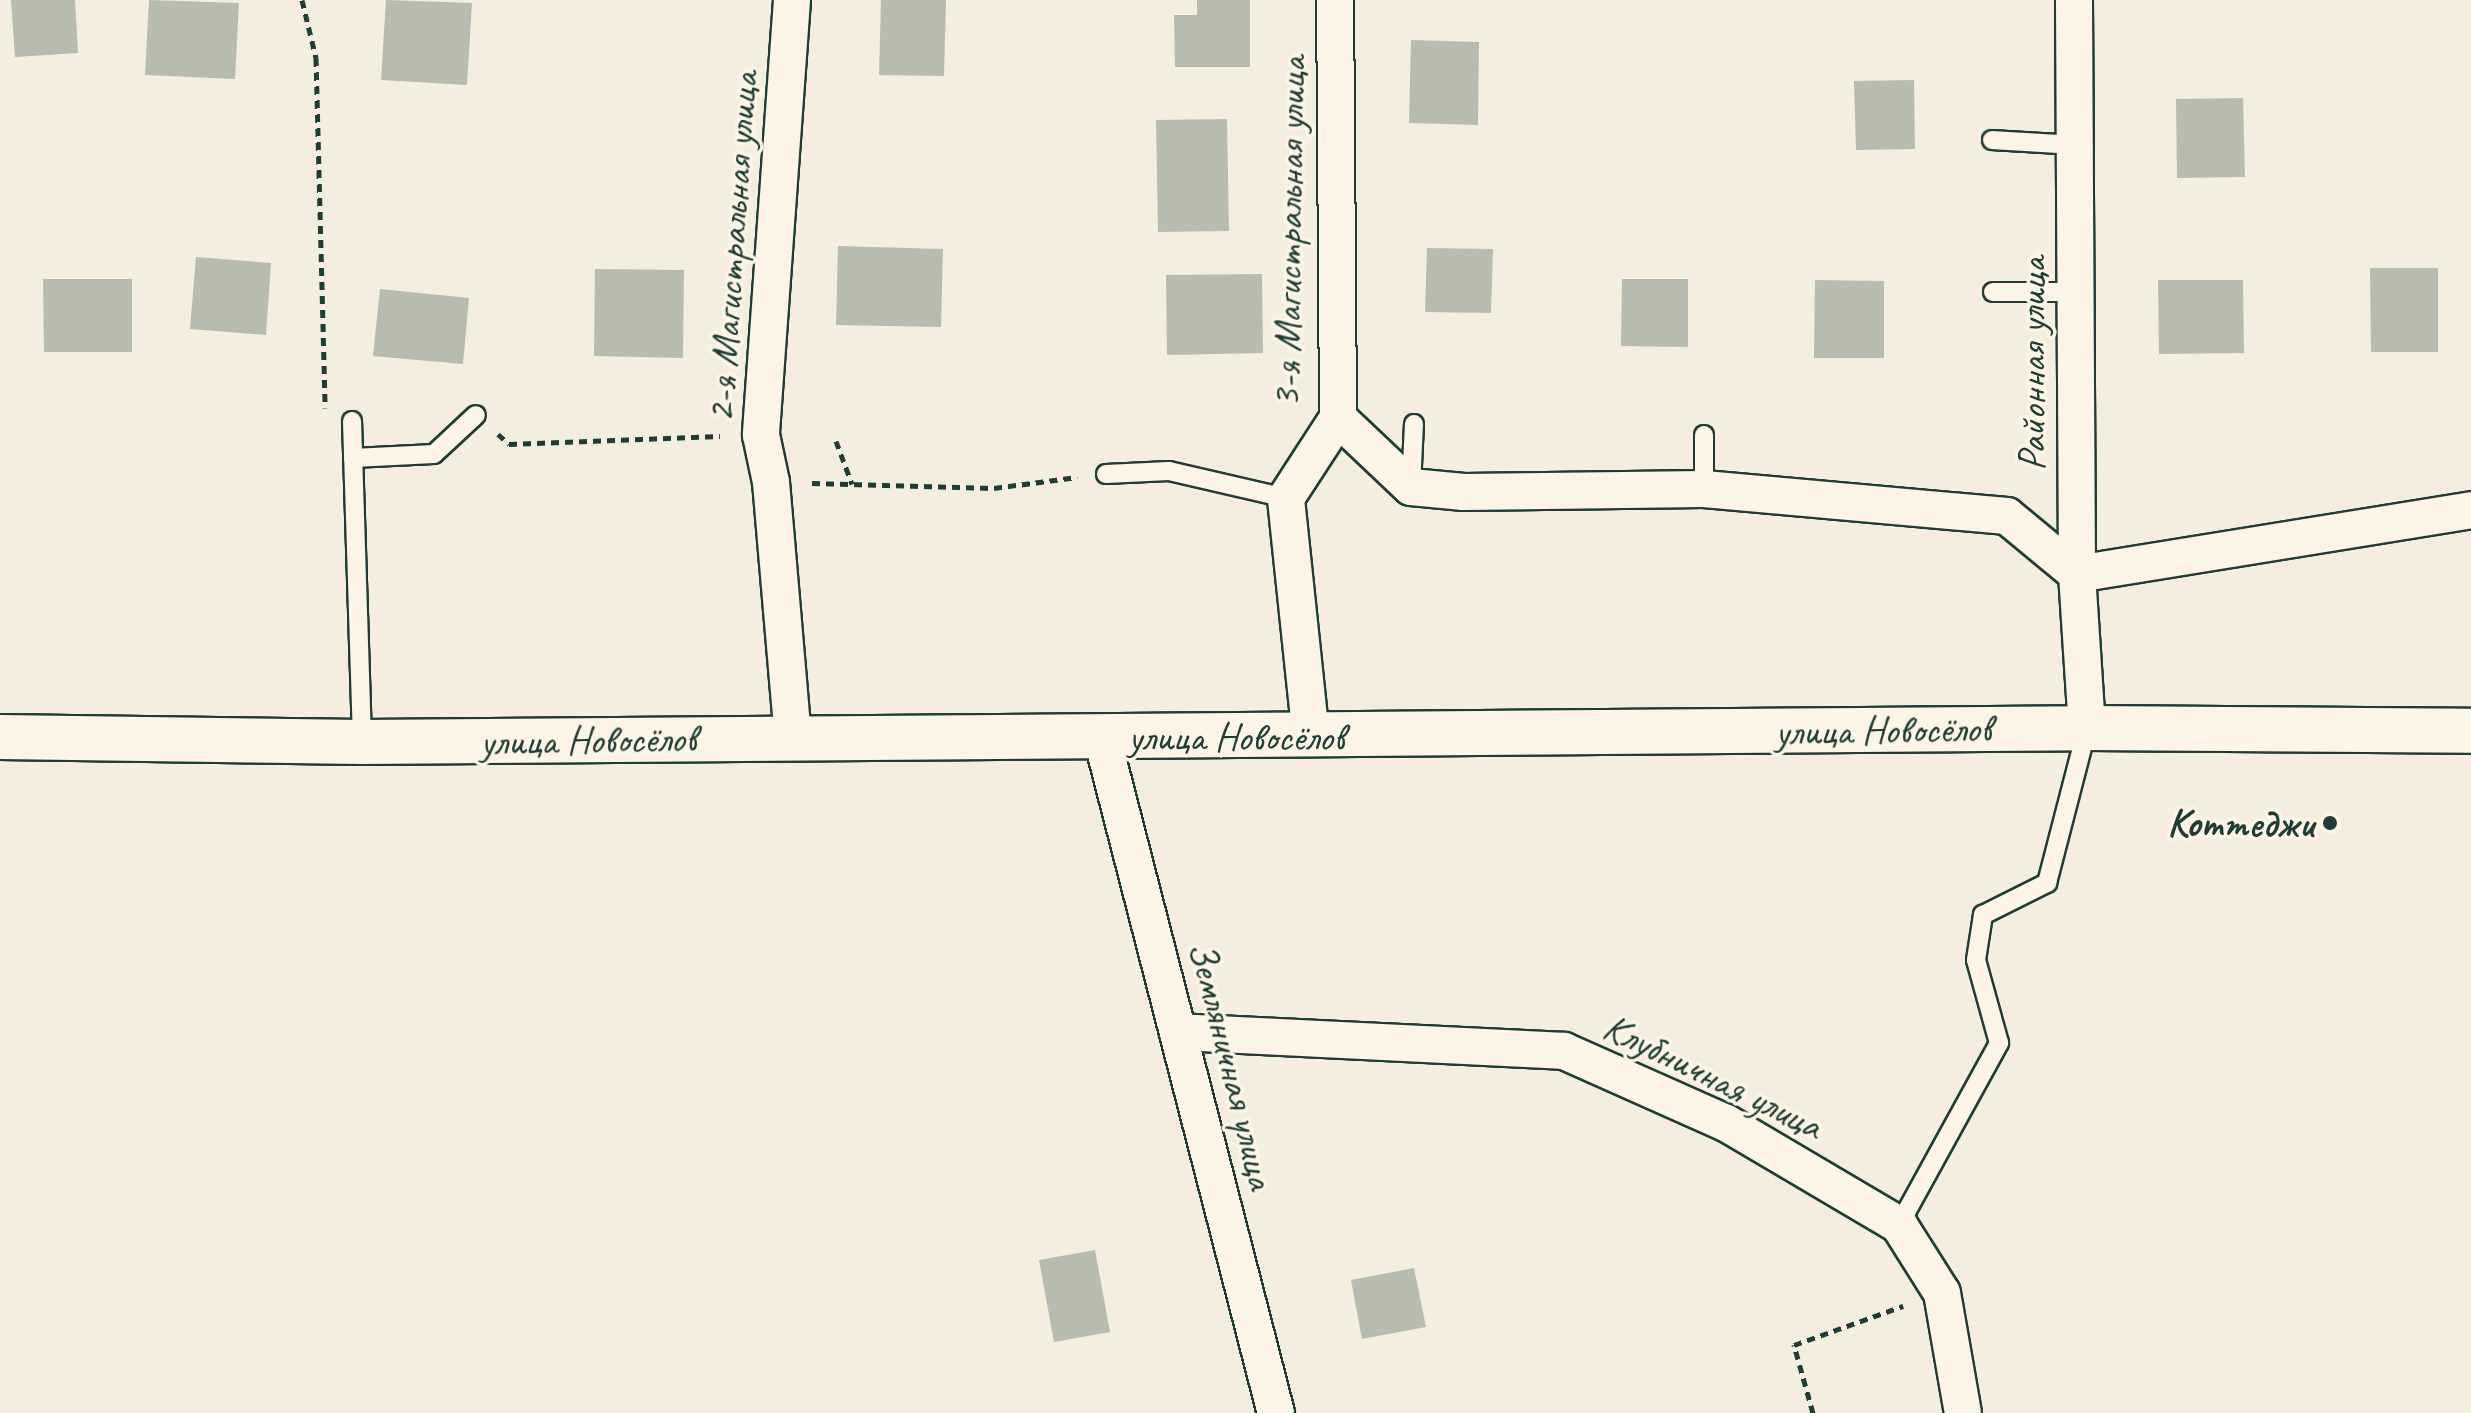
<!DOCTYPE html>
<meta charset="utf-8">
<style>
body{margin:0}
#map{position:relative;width:2471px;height:1413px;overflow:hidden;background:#f3eede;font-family:Caveat,sans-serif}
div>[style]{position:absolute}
.building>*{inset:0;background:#b8bcae}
.path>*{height:5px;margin-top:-2.5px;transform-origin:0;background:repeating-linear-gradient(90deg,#1f3d34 0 8px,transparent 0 14px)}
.roads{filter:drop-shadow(2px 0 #1f3d34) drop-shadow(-2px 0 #1f3d34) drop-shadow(0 2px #1f3d34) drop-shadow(0 -2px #1f3d34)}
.lane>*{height:18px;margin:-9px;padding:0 9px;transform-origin:9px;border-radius:9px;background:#fcf5e5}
.street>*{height:36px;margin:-18px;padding:0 18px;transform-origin:18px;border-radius:18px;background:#fcf5e5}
.secondary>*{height:44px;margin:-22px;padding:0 22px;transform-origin:22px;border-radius:22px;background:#fcf5e5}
.dots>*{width:22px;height:22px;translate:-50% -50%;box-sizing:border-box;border:4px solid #fcf5e5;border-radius:50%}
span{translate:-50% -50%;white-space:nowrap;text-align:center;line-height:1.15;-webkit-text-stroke:7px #fcf5e5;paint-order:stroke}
.street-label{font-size:40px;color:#1f3d34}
.poi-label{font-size:40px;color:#1f3d34;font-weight:700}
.right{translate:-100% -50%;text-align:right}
</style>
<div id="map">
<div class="building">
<div style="clip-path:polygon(11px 0,75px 0,78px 53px,15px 57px)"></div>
<div style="clip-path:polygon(149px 0,239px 3px,235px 79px,145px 75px)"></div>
<div style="clip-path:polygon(386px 0,472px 3px,467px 85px,381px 80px)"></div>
<div style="clip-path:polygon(881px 0,946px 0,944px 76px,879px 75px)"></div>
<div style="clip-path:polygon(1197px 0,1250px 0,1250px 67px,1175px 67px,1174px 15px,1197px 15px)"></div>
<div style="clip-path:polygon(1411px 40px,1479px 42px,1478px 125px,1409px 123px)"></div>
<div style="clip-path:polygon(1914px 80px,1915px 149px,1856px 150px,1854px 81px)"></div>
<div style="clip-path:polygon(2243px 98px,2245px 177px,2177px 178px,2176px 99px)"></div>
<div style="clip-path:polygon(1227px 119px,1229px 231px,1158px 232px,1156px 120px)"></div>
<div style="clip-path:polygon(838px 246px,943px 249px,941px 327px,836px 325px)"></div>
<div style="clip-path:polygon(1427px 248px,1493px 249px,1491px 313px,1425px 312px)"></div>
<div style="clip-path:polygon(196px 257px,271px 263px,266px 335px,190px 329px)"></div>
<div style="clip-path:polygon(2370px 268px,2438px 268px,2438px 352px,2371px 352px)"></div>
<div style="clip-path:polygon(595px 269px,684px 270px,683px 358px,594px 356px)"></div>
<div style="clip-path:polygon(1262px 274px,1263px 353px,1167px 355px,1166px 275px)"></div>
<div style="clip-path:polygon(43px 279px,132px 279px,132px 352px,44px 352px)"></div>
<div style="clip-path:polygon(1622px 279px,1688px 279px,1688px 347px,1621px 346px)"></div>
<div style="clip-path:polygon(1815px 280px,1884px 281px,1884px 358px,1814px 358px)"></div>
<div style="clip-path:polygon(2158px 280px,2243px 280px,2244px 353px,2159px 354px)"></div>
<div style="clip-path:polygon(380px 289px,469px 298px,463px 364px,373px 356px)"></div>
<div style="clip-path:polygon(1095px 1250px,1110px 1332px,1054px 1342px,1039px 1260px)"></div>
<div style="clip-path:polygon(1414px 1268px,1426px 1327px,1362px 1339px,1351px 1280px)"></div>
</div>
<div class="path">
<div style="left:302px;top:0;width:60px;rotate:76.4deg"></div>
<div style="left:316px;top:58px;width:350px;rotate:88.5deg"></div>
<div style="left:498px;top:434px;width:15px;rotate:42deg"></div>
<div style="left:509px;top:444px;width:211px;rotate:-2.2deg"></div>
<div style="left:836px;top:441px;width:46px;rotate:69.6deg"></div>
<div style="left:812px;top:483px;width:182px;rotate:1.6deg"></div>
<div style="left:994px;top:488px;width:84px;rotate:-7.5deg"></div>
<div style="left:1813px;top:1413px;width:71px;rotate:-105.6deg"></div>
<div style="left:1794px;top:1345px;width:116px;rotate:-19.7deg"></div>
</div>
<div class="roads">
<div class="lane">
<div style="left:1992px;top:140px;width:83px;rotate:3.4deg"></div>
<div style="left:1993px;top:292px;width:82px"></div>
<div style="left:352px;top:421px;width:321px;rotate:88.2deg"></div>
<div style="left:353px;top:458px;width:81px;rotate:-2.8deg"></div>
<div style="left:434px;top:454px;width:57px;rotate:-42.9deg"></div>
<div style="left:1106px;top:474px;width:63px;rotate:-2.7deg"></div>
<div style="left:1169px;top:471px;width:120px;rotate:13deg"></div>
<div style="left:1411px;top:487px;width:63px;rotate:-87.3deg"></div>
<div style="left:1704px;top:489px;width:54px;rotate:-90deg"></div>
<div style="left:1899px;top:1225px;width:208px;rotate:-61.2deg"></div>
<div style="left:1999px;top:1043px;width:86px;rotate:-105.5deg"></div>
<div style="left:1976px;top:960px;width:46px;rotate:-81.2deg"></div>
<div style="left:1983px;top:915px;width:72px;rotate:-26.6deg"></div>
<div style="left:2047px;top:883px;width:160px;rotate:-75.5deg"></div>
</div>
<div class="street">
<div style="left:792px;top:0;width:436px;rotate:94.1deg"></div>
<div style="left:761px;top:435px;width:48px;rotate:78deg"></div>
<div style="left:771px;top:482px;width:256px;rotate:85.1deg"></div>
<div style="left:2074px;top:0;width:574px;rotate:89.7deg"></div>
<div style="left:2077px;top:574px;width:154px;rotate:86.3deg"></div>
<div style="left:1338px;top:418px;width:100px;rotate:43.4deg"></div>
<div style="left:1411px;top:487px;width:53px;rotate:5.4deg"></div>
<div style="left:1464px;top:492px;width:240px;rotate:-0.7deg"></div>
<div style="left:1704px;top:489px;width:304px;rotate:5.1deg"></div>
<div style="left:2007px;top:516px;width:91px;rotate:39.6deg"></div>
<div style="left:2077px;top:574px;width:399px;rotate:-9.2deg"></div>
<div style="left:1311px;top:737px;width:240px;rotate:-96deg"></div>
<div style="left:1286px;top:498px;width:95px;rotate:-57deg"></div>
<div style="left:1338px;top:418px;width:418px;rotate:-90.4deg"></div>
<div style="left:1102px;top:738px;width:697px;rotate:75.55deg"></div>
<div style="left:1178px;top:1032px;width:386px;rotate:2.8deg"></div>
<div style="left:1564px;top:1051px;width:177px;rotate:24deg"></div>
<div style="left:1726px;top:1123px;width:201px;rotate:30.5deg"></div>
<div style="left:1899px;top:1225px;width:80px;rotate:57.7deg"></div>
<div style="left:1942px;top:1293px;width:122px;rotate:80.1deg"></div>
</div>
<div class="secondary">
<div style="left:0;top:737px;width:362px;rotate:0.8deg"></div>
<div style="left:362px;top:742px;width:1725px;rotate:-0.46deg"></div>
<div style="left:2087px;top:728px;width:384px;rotate:0.4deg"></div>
</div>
</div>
<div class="dots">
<div style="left:2330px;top:823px;background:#1f3d34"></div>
</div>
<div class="street-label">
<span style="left:1289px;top:232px;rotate:-89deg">3-я Магистральная улица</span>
<span style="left:732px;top:247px;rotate:-86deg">2-я Магистральная улица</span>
<span style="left:2032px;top:364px;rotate:-90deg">Районная улица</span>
<span style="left:1883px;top:730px;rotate:-1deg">улица Новосёлов</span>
<span style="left:1236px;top:737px">улица Новосёлов</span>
<span style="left:588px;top:740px;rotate:-1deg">улица Новосёлов</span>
<span style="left:1232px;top:1065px;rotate:76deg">Земляничная улица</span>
<span style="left:1713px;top:1076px;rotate:26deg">Клубничная улица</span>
</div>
<div class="poi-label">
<span class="right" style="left:2314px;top:823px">Коттеджи</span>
</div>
</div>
